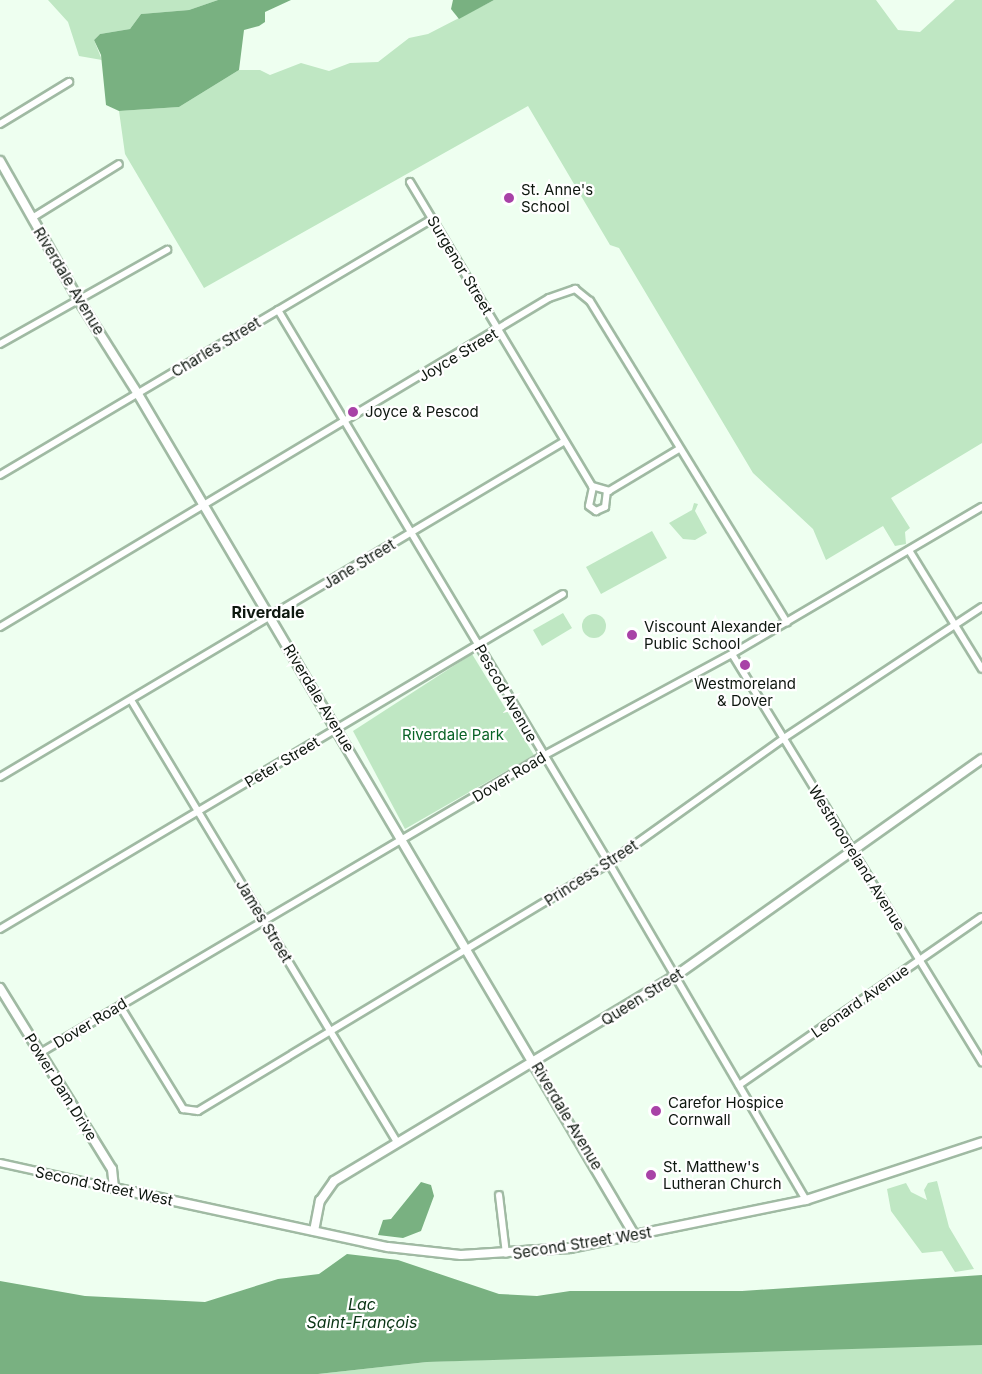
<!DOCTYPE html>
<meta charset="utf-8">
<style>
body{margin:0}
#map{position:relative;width:982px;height:1374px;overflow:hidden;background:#eefff0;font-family:Inter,sans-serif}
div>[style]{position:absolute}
.green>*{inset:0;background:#bfe7c3}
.round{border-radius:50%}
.water>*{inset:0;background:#79b181}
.roads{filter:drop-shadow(2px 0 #a0baa3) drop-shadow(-2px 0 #a0baa3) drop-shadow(0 2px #a0baa3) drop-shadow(0 -2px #a0baa3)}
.street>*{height:6px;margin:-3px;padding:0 3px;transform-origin:3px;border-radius:3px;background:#fff}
.secondary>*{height:8px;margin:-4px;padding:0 4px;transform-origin:4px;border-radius:4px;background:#fff}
.dots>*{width:16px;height:16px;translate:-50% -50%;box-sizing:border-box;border:3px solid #fff;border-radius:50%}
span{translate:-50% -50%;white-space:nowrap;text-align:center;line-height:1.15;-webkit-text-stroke:4.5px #fff;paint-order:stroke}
.poi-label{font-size:15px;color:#0e170f}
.left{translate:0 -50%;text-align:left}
.street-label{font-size:15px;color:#0e170f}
.park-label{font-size:15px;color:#096327}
.neighbourhood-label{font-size:16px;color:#0e170f;font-weight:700}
.water-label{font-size:16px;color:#0a3515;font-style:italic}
</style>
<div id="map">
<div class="green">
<div style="clip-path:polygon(48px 0,218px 0,189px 10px,141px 14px,130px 29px,100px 34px,94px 40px,102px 60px,79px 56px,68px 22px)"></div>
<div style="clip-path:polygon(494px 0,876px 0,898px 30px,920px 32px,955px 0,982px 0,982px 443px,891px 498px,910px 528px,905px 532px,906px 544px,895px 546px,883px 526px,826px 560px,813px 529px,753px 473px,619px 248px,610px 245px,528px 106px,204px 288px,125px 154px,119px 111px,179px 107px,239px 70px,260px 70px,270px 75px,301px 63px,329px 71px,350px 63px,378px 62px,409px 38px,428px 34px)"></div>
<div style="clip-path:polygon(694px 503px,698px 504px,695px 511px,707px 533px,695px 540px,683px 539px,669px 523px,692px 510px)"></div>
<div style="clip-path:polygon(652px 531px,667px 558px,601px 594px,586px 567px)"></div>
<div style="clip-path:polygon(563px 613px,572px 628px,542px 646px,533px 630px)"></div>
<div class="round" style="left:582px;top:614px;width:24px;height:24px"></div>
<div style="clip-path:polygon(472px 654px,534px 755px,405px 829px,353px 731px)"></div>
<div style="clip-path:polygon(937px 1181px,949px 1227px,974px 1269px,955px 1272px,942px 1251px,922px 1253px,891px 1211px,887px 1189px,906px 1183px,911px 1192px,927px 1200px,924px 1190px,928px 1183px)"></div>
<div style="clip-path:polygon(925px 1344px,982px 1345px,982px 1374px,318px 1374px,427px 1362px)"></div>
</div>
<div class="water">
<div style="clip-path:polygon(218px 0,291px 0,265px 12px,265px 22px,259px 26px,244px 30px,239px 70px,179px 107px,119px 111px,106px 105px,101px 55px,94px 40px,100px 34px,130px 29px,141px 14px,189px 10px)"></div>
<div style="clip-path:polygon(453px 0,494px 0,459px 19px,451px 9px)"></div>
<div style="clip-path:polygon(421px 1182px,431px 1185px,434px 1196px,421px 1231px,403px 1238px,378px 1235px,383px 1220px,391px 1219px)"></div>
<div style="clip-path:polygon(347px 1254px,398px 1260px,499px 1294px,537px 1296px,570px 1291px,742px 1291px,982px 1275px,982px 1345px,427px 1362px,318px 1374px,0 1374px,0 1281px,85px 1296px,205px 1302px,278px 1279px,319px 1274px)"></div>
</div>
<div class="roads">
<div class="street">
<div style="left:0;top:124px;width:81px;rotate:-31.3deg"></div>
<div style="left:410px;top:182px;width:354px;rotate:59.1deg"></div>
<div style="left:592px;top:486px;width:18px;rotate:16deg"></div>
<div style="left:609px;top:491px;width:82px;rotate:-31deg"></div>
<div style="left:32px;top:218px;width:102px;rotate:-31.8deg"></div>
<div style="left:278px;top:310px;width:644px;rotate:59.1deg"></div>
<div style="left:609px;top:863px;width:390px;rotate:59.7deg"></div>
<div style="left:0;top:344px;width:192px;rotate:-29.4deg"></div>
<div style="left:0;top:475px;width:502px;rotate:-30.65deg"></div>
<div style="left:593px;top:487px;width:19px;rotate:102deg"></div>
<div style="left:589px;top:506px;width:9px;rotate:36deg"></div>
<div style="left:596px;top:511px;width:10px;rotate:-24deg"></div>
<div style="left:605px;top:507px;width:16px;rotate:-83deg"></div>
<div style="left:910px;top:552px;width:137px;rotate:58.4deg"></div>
<div style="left:0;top:627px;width:640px;rotate:-30.93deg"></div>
<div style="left:549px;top:298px;width:28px;rotate:-19deg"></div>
<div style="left:575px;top:289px;width:19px;rotate:39deg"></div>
<div style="left:590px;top:301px;width:377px;rotate:58.5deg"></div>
<div style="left:732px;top:654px;width:479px;rotate:58.5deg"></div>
<div style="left:131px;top:700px;width:516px;rotate:58.96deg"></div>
<div style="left:0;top:777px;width:655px;rotate:-30.75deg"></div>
<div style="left:0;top:929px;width:655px;rotate:-30.75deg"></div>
<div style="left:120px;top:1006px;width:121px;rotate:58.5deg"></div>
<div style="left:183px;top:1109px;width:15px;rotate:8deg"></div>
<div style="left:198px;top:1111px;width:480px;rotate:-31.1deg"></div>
<div style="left:609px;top:863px;width:215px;rotate:-35.5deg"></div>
<div style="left:784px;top:738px;width:237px;rotate:-33.5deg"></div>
<div style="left:40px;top:1053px;width:584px;rotate:-30.56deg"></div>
<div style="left:543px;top:756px;width:215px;rotate:-28.4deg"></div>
<div style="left:732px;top:654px;width:290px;rotate:-30.5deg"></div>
<div style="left:739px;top:1085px;width:295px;rotate:-34.7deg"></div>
<div style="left:0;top:1163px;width:117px;rotate:12.4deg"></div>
<div style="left:499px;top:1195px;width:59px;rotate:83.2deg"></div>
</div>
<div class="secondary">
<div style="left:0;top:161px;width:159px;rotate:60.5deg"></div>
<div style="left:78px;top:299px;width:112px;rotate:57.7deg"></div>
<div style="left:138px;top:394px;width:978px;rotate:59.45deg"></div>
<div style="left:0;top:988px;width:213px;rotate:58.3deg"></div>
<div style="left:112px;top:1169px;width:19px;rotate:84deg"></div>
<div style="left:114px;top:1188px;width:280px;rotate:12.2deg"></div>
<div style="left:388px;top:1247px;width:73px;rotate:6.3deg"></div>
<div style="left:461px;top:1255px;width:109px;rotate:-3.7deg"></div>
<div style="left:570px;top:1248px;width:241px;rotate:-11.5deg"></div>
<div style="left:806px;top:1200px;width:185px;rotate:-18.2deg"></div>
<div style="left:314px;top:1231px;width:31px;rotate:-79deg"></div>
<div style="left:320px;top:1201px;width:24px;rotate:-55deg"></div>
<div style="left:334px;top:1181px;width:397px;rotate:-31deg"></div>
<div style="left:674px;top:977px;width:377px;rotate:-35.3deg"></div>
</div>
</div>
<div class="dots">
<div style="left:509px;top:198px;background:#a842a7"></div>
<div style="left:353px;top:412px;background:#a842a7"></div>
<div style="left:632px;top:635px;background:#a842a7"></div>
<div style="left:745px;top:665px;background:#a842a7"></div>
<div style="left:656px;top:1111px;background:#a842a7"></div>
<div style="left:651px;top:1175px;background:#a842a7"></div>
</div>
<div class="poi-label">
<span class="left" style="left:521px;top:198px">St. Anne's<br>School</span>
<span class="left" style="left:365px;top:412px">Joyce &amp; Pescod</span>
<span class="left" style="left:644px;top:635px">Viscount Alexander<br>Public School</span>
<span style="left:745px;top:692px">Westmoreland<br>&amp; Dover</span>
<span class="left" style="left:668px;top:1111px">Carefor Hospice<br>Cornwall</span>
<span class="left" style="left:663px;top:1175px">St. Matthew's<br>Lutheran Church</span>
</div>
<div class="street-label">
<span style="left:460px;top:265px;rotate:59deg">Surgenor Street</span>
<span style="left:69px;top:281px;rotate:59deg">Riverdale Avenue</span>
<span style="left:216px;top:347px;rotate:-31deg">Charles Street</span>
<span style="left:458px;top:355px;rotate:-31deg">Joyce Street</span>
<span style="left:359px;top:564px;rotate:-31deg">Jane Street</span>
<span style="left:506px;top:693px;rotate:60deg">Pescod Avenue</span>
<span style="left:319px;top:698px;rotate:59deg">Riverdale Avenue</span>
<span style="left:282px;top:762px;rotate:-31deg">Peter Street</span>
<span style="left:509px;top:777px;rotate:-31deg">Dover Road</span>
<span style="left:857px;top:858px;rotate:58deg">Westmooreland Avenue</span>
<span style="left:591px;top:873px;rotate:-33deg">Princess Street</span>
<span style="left:264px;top:921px;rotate:59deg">James Street</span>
<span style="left:642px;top:997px;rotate:-32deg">Queen Street</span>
<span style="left:860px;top:1001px;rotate:-35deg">Leonard Avenue</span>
<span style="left:90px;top:1023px;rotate:-31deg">Dover Road</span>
<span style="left:61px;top:1087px;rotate:58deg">Power Dam Drive</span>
<span style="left:567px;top:1116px;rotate:59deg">Riverdale Avenue</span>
<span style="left:104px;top:1186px;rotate:12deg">Second Street West</span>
<span style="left:582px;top:1243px;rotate:-9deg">Second Street West</span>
</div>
<div class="park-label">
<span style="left:453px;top:735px">Riverdale Park</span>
</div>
<div class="neighbourhood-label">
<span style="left:268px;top:612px">Riverdale</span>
</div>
<div class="water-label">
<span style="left:362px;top:1313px">Lac<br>Saint-François</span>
</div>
</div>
